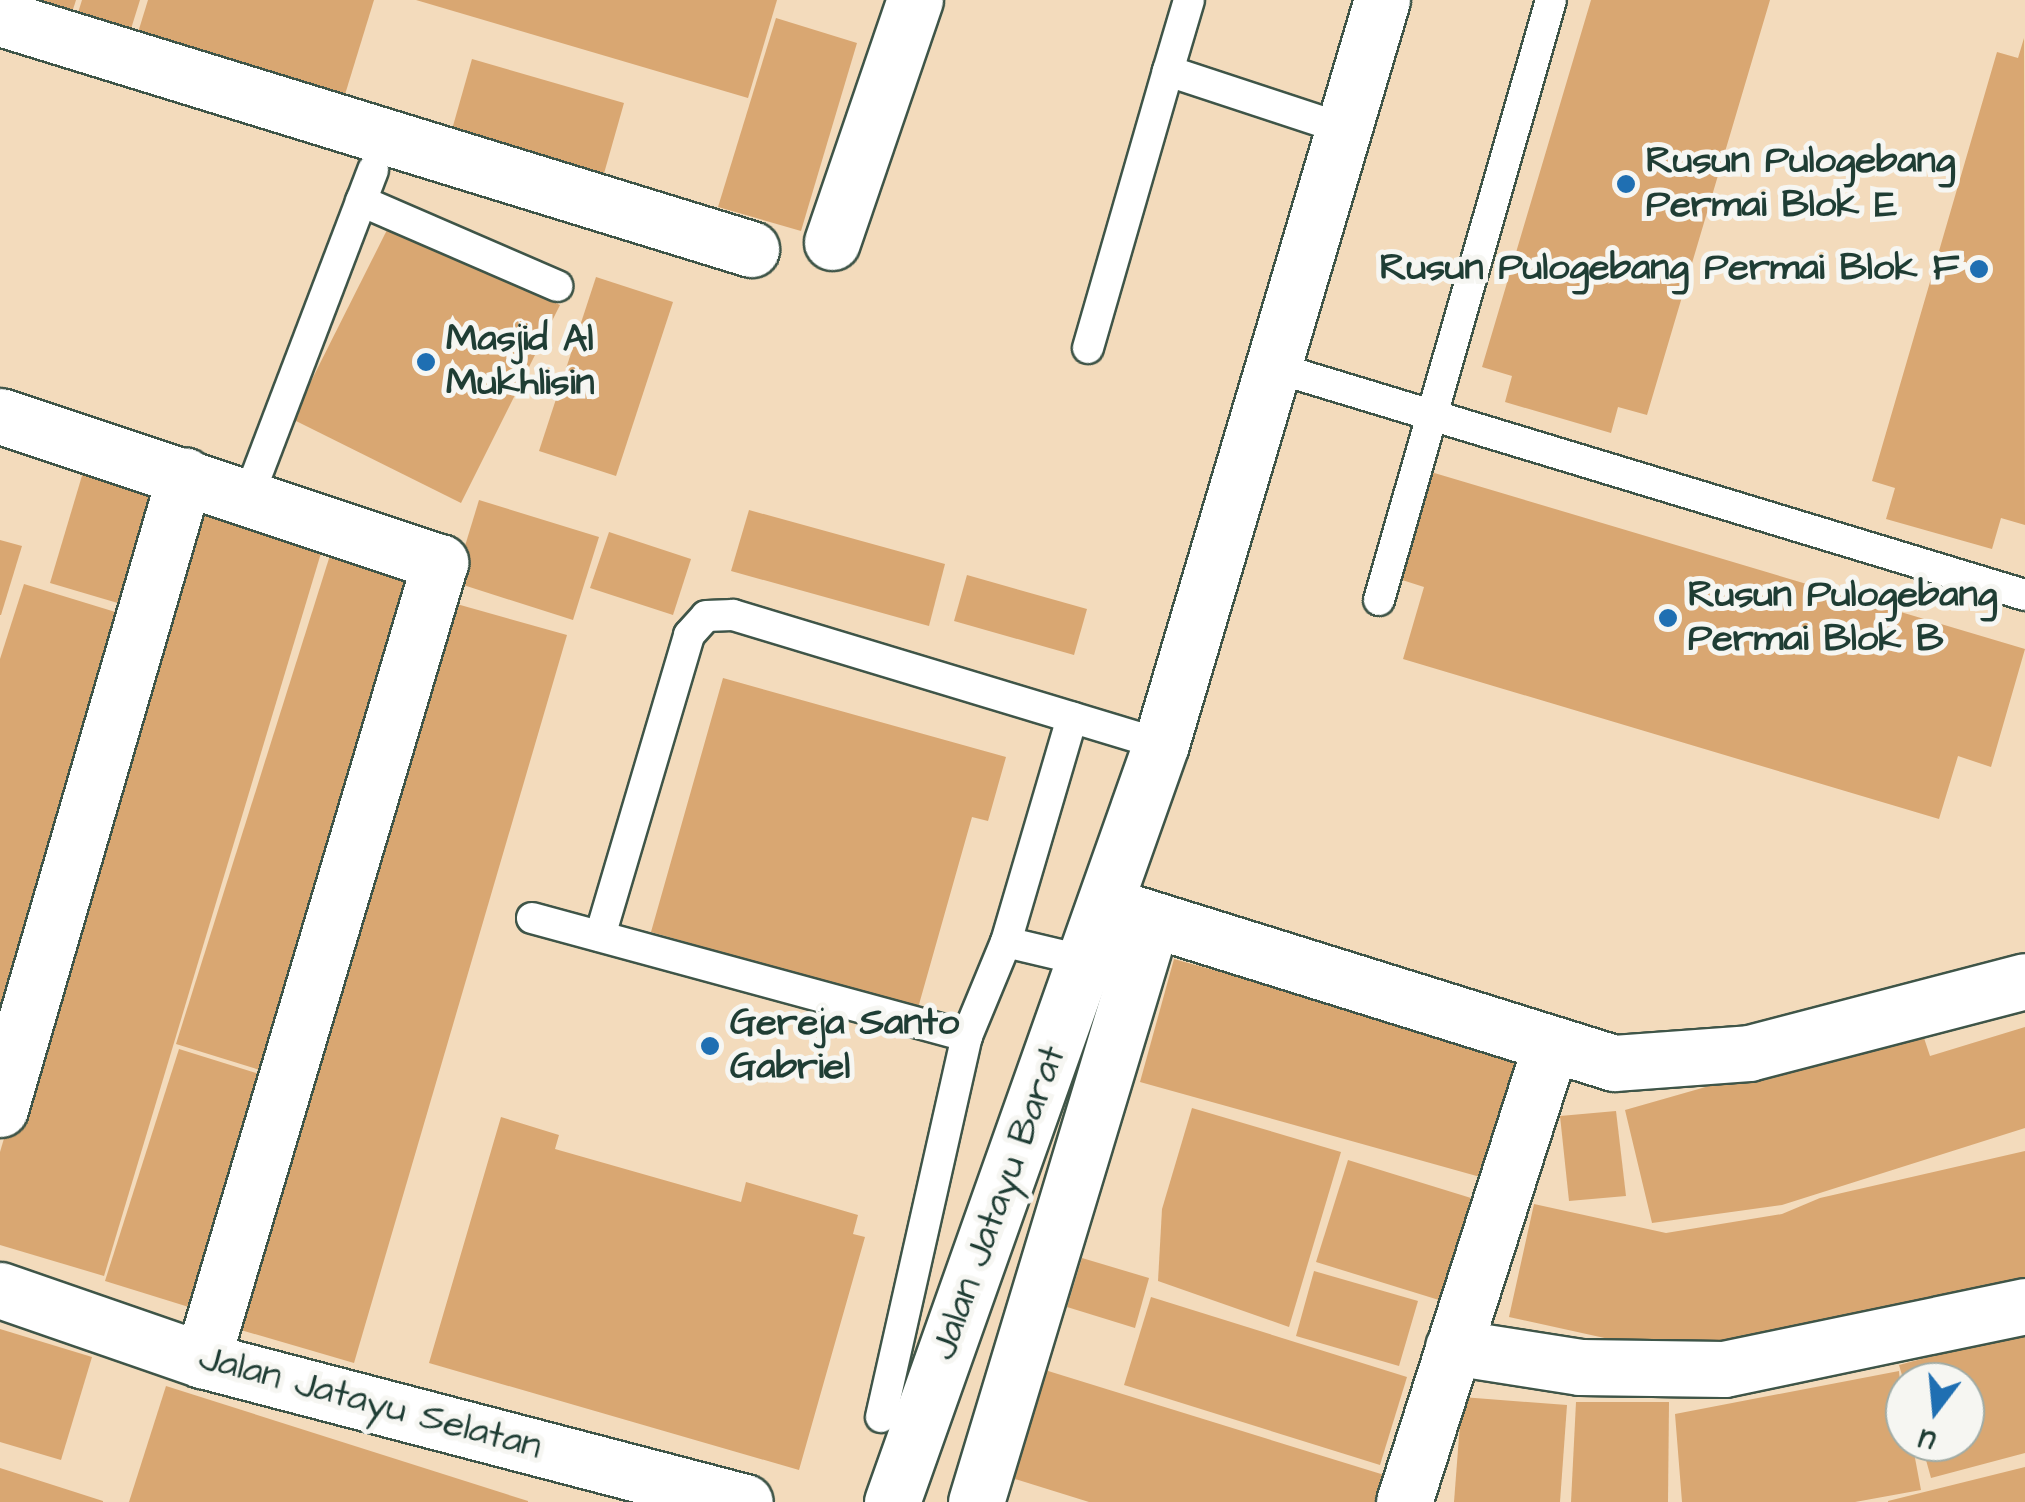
<!DOCTYPE html>
<style>
body{margin:0}
#map{position:relative;width:2025px;height:1502px;overflow:hidden;background:#f3dbbc;font-family:"Architects Daughter",sans-serif}
div>[style]{position:absolute}
.building>*{inset:0;background:#d9a772}
.roads{filter:drop-shadow(2px 0 #3f5548) drop-shadow(-2px 0 #3f5548) drop-shadow(0 2px #3f5548) drop-shadow(0 -2px #3f5548)}
.lane>*{height:30px;margin:-15px;padding:0 15px;transform-origin:15px;border-radius:15px;background:#fff}
.street>*{height:55px;margin:-27.5px;padding:0 27.5px;transform-origin:27.5px;border-radius:27.5px;background:#fff}
.dots>*{width:28px;height:28px;translate:-50% -50%;box-sizing:border-box;border:5px solid #f6f6f2;border-radius:50%}
span{translate:-50% -50%;white-space:nowrap;text-align:center;line-height:1.15;-webkit-text-stroke:10px #f6f6f2;paint-order:stroke}
.poi-label{font-size:38px;color:#1f3d34;font-weight:700}
.left{translate:0 -50%;text-align:left}
.right{translate:-100% -50%;text-align:right}
.street-label{font-size:38px;color:#1f3d34}
.north{position:absolute;left:1885px;top:1362px;width:100px;height:100px;box-sizing:border-box;background:#f6f6f2;border:2px solid #a0aca6;border-radius:50%;rotate:196deg;font-size:28px;font-weight:700;line-height:40px;text-align:center;color:#1f3d34}
.north::after{content:'';display:block;margin:auto;width:35px;height:45px;background:#1f6fb2;clip-path:polygon(50% 0,100% 100%,50% 72%,0 100%)}
</style>
<div id="map">
<div class="building">
<div style="clip-path:polygon(0 0,76px 0,69px 22px)"></div>
<div style="clip-path:polygon(82px 0,140px 0,130px 32px,77px 16px)"></div>
<div style="clip-path:polygon(148px 0,374px 0,343px 101px,136px 39px)"></div>
<div style="clip-path:polygon(416px 0,777px 0,748px 98px)"></div>
<div style="clip-path:polygon(1591px 0,1770px 0,1647px 415px,1618px 407px,1611px 433px,1505px 402px,1512px 376px,1482px 367px)"></div>
<div style="clip-path:polygon(776px 18px,857px 43px,801px 231px,718px 207px)"></div>
<div style="clip-path:polygon(2024px 38px,2025px 525px,2001px 518px,1992px 549px,1886px 519px,1895px 488px,1872px 481px,1997px 52px,2018px 58px)"></div>
<div style="clip-path:polygon(472px 59px,624px 103px,603px 177px,451px 133px)"></div>
<div style="clip-path:polygon(391px 222px,560px 305px,461px 503px,292px 419px)"></div>
<div style="clip-path:polygon(596px 277px,673px 302px,616px 476px,539px 451px)"></div>
<div style="clip-path:polygon(84px 469px,171px 495px,138px 609px,50px 583px)"></div>
<div style="clip-path:polygon(1431px 472px,2025px 649px,1991px 767px,1958px 756px,1939px 819px,1403px 659px,1424px 587px,1399px 579px)"></div>
<div style="clip-path:polygon(479px 500px,599px 537px,573px 620px,454px 582px)"></div>
<div style="clip-path:polygon(191px 504px,324px 543px,104px 1276px,0 1245px,0 1152px)"></div>
<div style="clip-path:polygon(749px 510px,945px 564px,929px 626px,731px 571px)"></div>
<div style="clip-path:polygon(609px 532px,691px 559px,673px 615px,590px 588px)"></div>
<div style="clip-path:polygon(0 540px,22px 546px,1px 615px,0 615px)"></div>
<div style="clip-path:polygon(331px 552px,434px 584px,279px 1076px,176px 1044px)"></div>
<div style="clip-path:polygon(967px 575px,1087px 609px,1074px 655px,954px 621px)"></div>
<div style="clip-path:polygon(24px 584px,135px 618px,0 1059px,0 659px)"></div>
<div style="clip-path:polygon(439px 599px,567px 635px,354px 1363px,227px 1326px)"></div>
<div style="clip-path:polygon(723px 678px,1006px 757px,988px 821px,972px 817px,918px 1008px,651px 932px)"></div>
<div style="clip-path:polygon(1174px 959px,1525px 1057px,1491px 1180px,1140px 1082px)"></div>
<div style="clip-path:polygon(1920px 1026px,1930px 1056px,2025px 1027px,2025px 1128px,1782px 1205px,1652px 1223px,1625px 1110px)"></div>
<div style="clip-path:polygon(179px 1049px,266px 1076px,192px 1308px,105px 1281px)"></div>
<div style="clip-path:polygon(1192px 1108px,1341px 1152px,1289px 1327px,1158px 1281px,1162px 1209px)"></div>
<div style="clip-path:polygon(1616px 1111px,1626px 1196px,1569px 1201px,1560px 1116px)"></div>
<div style="clip-path:polygon(501px 1117px,559px 1135px,555px 1149px,741px 1202px,746px 1182px,858px 1215px,853px 1234px,865px 1237px,799px 1470px,429px 1363px)"></div>
<div style="clip-path:polygon(2025px 1151px,2025px 1292px,1793px 1351px,1641px 1346px,1509px 1317px,1534px 1204px,1666px 1233px,1782px 1214px,1820px 1198px)"></div>
<div style="clip-path:polygon(1348px 1160px,1471px 1198px,1439px 1300px,1316px 1262px)"></div>
<div style="clip-path:polygon(1082px 1258px,1149px 1278px,1135px 1328px,1067px 1307px)"></div>
<div style="clip-path:polygon(1314px 1271px,1418px 1301px,1399px 1366px,1296px 1336px)"></div>
<div style="clip-path:polygon(1151px 1297px,1407px 1377px,1380px 1465px,1124px 1385px)"></div>
<div style="clip-path:polygon(0 1329px,92px 1357px,61px 1460px,0 1442px)"></div>
<div style="clip-path:polygon(2025px 1331px,2025px 1453px,1931px 1478px,1921px 1442px,1965px 1442px,1965px 1382px,1904px 1382px,1899px 1365px)"></div>
<div style="clip-path:polygon(1032px 1366px,1394px 1478px,1387px 1502px,1089px 1502px,999px 1474px)"></div>
<div style="clip-path:polygon(1899px 1371px,1905px 1442px,1912px 1442px,1921px 1490px,1855px 1502px,1682px 1502px,1675px 1414px)"></div>
<div style="clip-path:polygon(166px 1386px,528px 1501px,528px 1502px,129px 1502px)"></div>
<div style="clip-path:polygon(1462px 1397px,1567px 1405px,1560px 1502px,1454px 1502px)"></div>
<div style="clip-path:polygon(1576px 1402px,1669px 1402px,1668px 1502px,1571px 1502px)"></div>
<div style="clip-path:polygon(2025px 1467px,2025px 1502px,1888px 1502px,1888px 1501px)"></div>
<div style="clip-path:polygon(0 1468px,103px 1501px,103px 1502px,0 1502px)"></div>
</div>
<div class="roads">
<div class="lane">
<div style="left:1168px;top:71px;width:74px;rotate:-73.5deg"></div>
<div style="left:361px;top:201px;width:214px;rotate:23.4deg"></div>
<div style="left:1088px;top:348px;width:288px;rotate:-73.9deg"></div>
<div style="left:1168px;top:71px;width:185px;rotate:18.2deg"></div>
<div style="left:1273px;top:367px;width:786px;rotate:16.87deg"></div>
<div style="left:249px;top:495px;width:348px;rotate:-69.1deg"></div>
<div style="left:1379px;top:600px;width:624px;rotate:-74deg"></div>
<div style="left:532px;top:918px;width:451px;rotate:15.2deg"></div>
<div style="left:967px;top:1036px;width:102px;rotate:-67.5deg"></div>
<div style="left:1006px;top:942px;width:82px;rotate:13.4deg"></div>
<div style="left:600px;top:936px;width:314px;rotate:-73.5deg"></div>
<div style="left:689px;top:635px;width:25px;rotate:-48deg"></div>
<div style="left:706px;top:616px;width:27px;rotate:-2deg"></div>
<div style="left:733px;top:615px;width:447px;rotate:16.8deg"></div>
<div style="left:1006px;top:942px;width:234px;rotate:-73.6deg"></div>
<div style="left:881px;top:1417px;width:391px;rotate:-77.3deg"></div>
</div>
<div class="street">
<div style="left:0;top:18px;width:786px;rotate:17.1deg"></div>
<div style="left:832px;top:242px;width:256px;rotate:-71.1deg"></div>
<div style="left:0;top:416px;width:464px;rotate:18.4deg"></div>
<div style="left:440px;top:562px;width:833px;rotate:106.61deg"></div>
<div style="left:1107px;top:905px;width:531px;rotate:17.31deg"></div>
<div style="left:1614px;top:1063px;width:135px;rotate:-4.2deg"></div>
<div style="left:1749px;top:1053px;width:285px;rotate:-14.6deg"></div>
<div style="left:0;top:1109px;width:660px;rotate:-73.73deg"></div>
<div style="left:0;top:1290px;width:214px;rotate:19.1deg"></div>
<div style="left:202px;top:1360px;width:561px;rotate:14.66deg"></div>
<div style="left:1453px;top:1347px;width:129px;rotate:8.9deg"></div>
<div style="left:1580px;top:1367px;width:144px;rotate:0.8deg"></div>
<div style="left:1724px;top:1369px;width:308px;rotate:-11.8deg"></div>
<div style="left:892px;top:1502px;width:804px;rotate:-70.46deg"></div>
<div style="left:1161px;top:744px;width:776px;rotate:-73.46deg"></div>
<div style="left:976px;top:1502px;width:608px;rotate:-73.17deg"></div>
<div style="left:1404px;top:1502px;width:481px;rotate:-72.2deg"></div>
</div>
</div>
<div class="dots">
<div style="left:1626px;top:184px;background:#1f6fb2"></div>
<div style="left:1979px;top:269px;background:#1f6fb2"></div>
<div style="left:426px;top:362px;background:#1f6fb2"></div>
<div style="left:1668px;top:618px;background:#1f6fb2"></div>
<div style="left:710px;top:1046px;background:#1f6fb2"></div>
</div>
<div class="poi-label">
<span class="left" style="left:1646px;top:184px">Rusun Pulogebang<br>Permai Blok E</span>
<span class="right" style="left:1959px;top:269px">Rusun Pulogebang Permai Blok F</span>
<span class="left" style="left:446px;top:362px">Masjid Al<br>Mukhlisin</span>
<span class="left" style="left:1688px;top:618px">Rusun Pulogebang<br>Permai Blok B</span>
<span class="left" style="left:730px;top:1046px">Gereja Santo<br>Gabriel</span>
</div>
<div class="street-label">
<span style="left:999px;top:1203px;rotate:-70deg">Jalan Jatayu Barat</span>
<span style="left:370px;top:1403px;rotate:15deg">Jalan Jatayu Selatan</span>
</div>
<div class="north">U</div>
</div>
